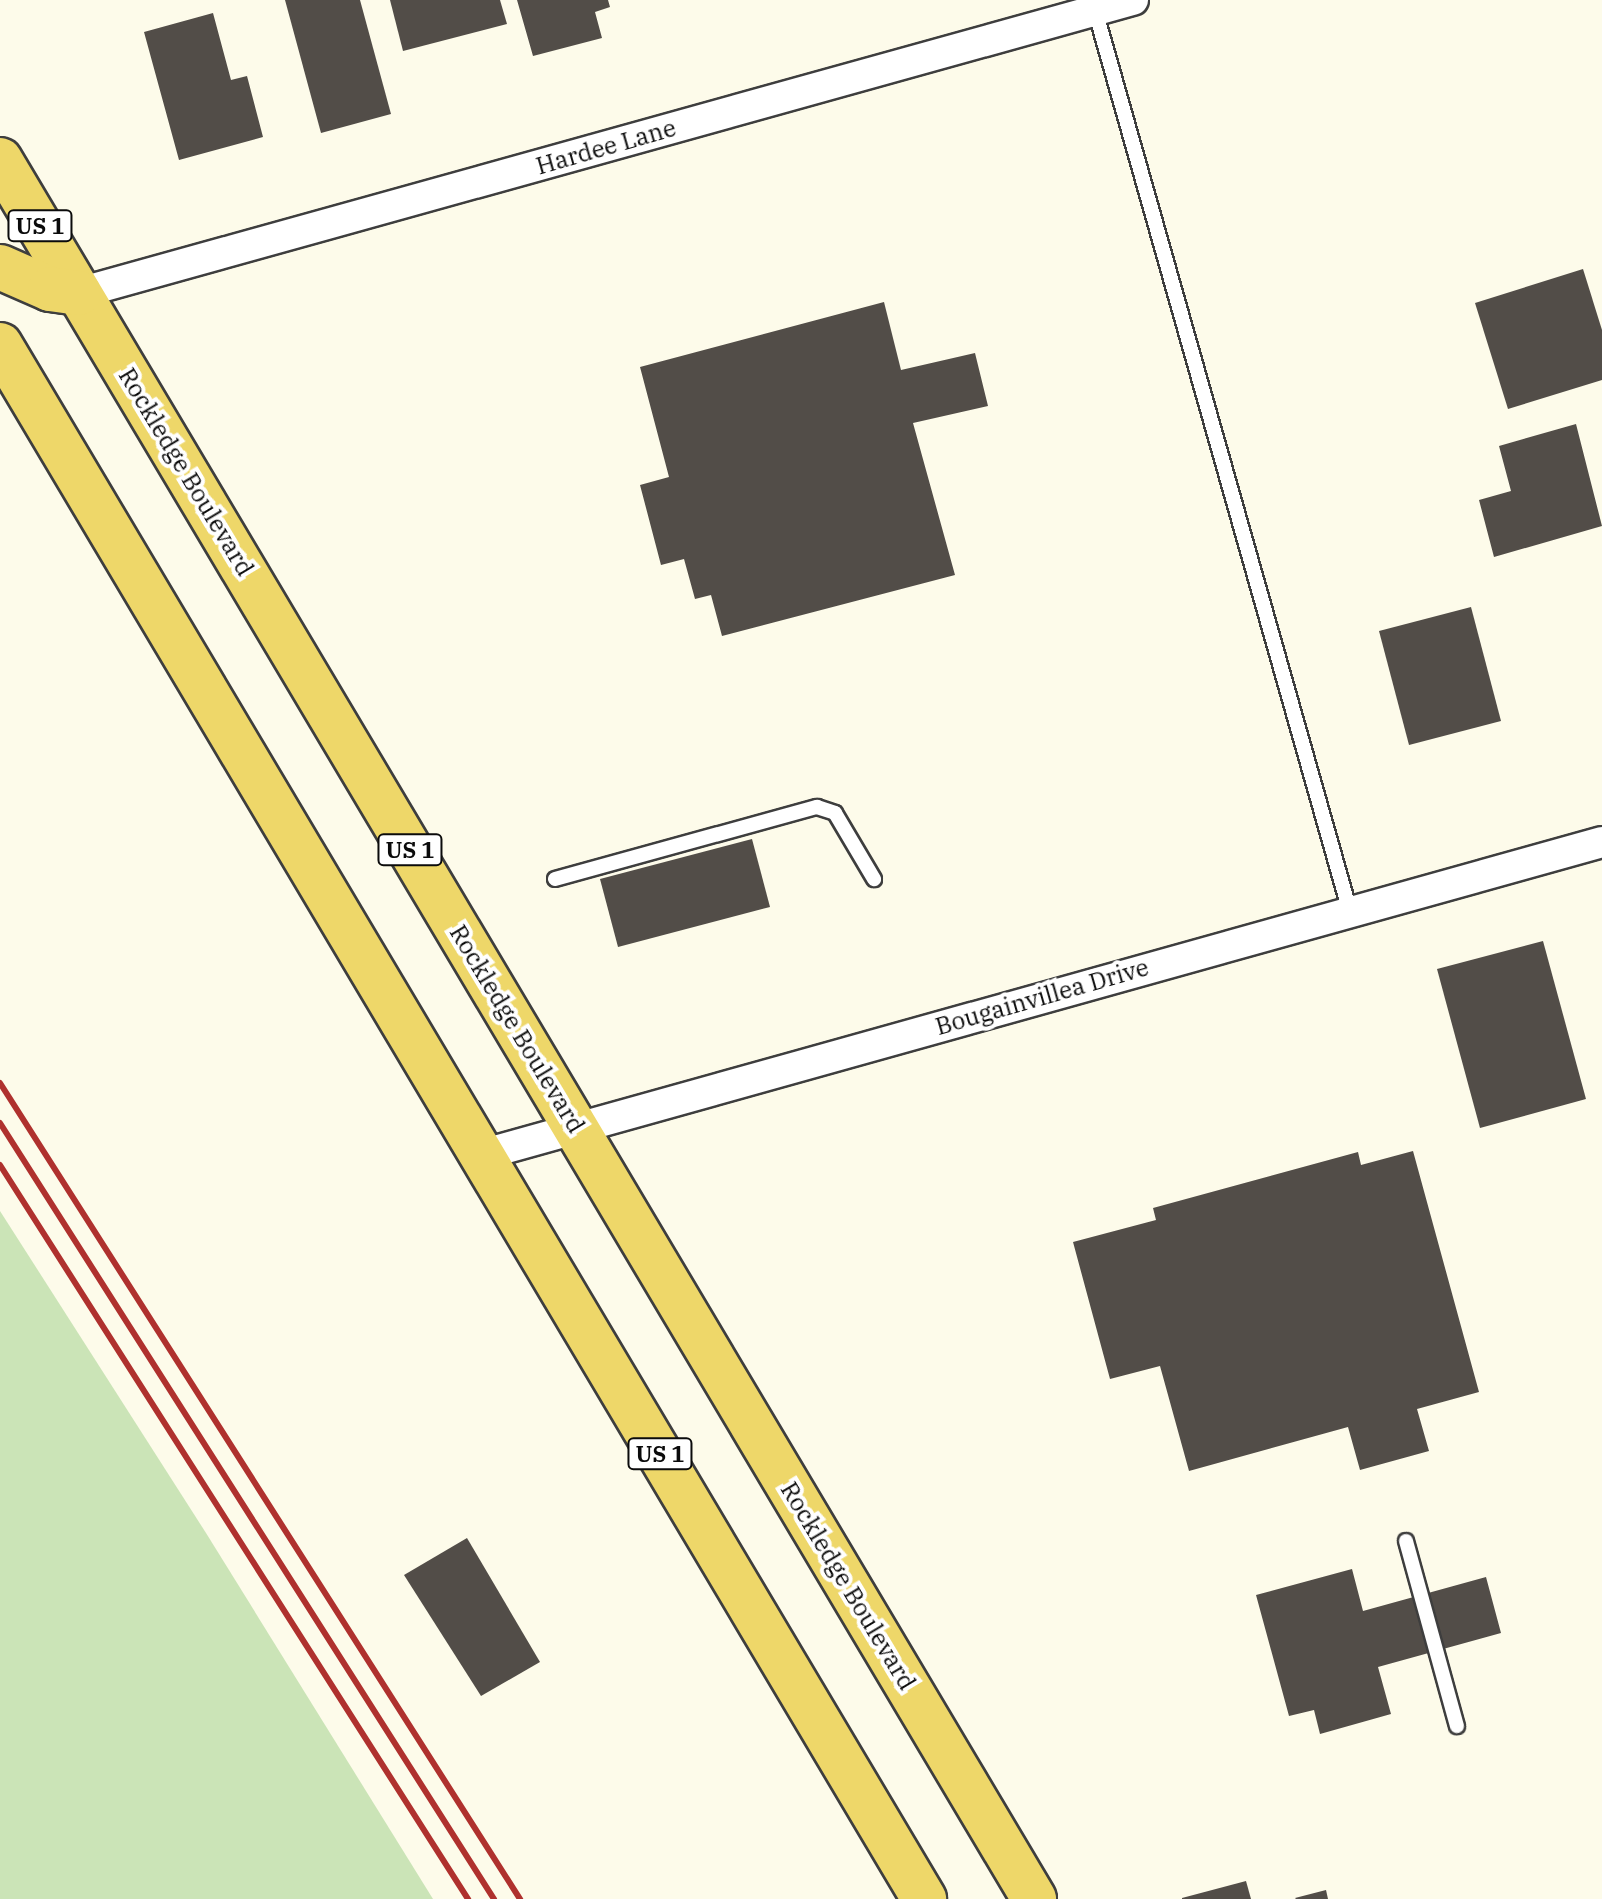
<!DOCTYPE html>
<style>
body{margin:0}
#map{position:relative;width:1602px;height:1899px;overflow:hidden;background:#fdfbea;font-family:"IBM Plex Serif",serif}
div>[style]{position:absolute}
.green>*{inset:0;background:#cbe4b7}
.building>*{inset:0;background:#524d48}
.roads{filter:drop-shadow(2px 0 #3e3e3e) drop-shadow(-2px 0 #3e3e3e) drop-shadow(0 2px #3e3e3e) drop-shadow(0 -2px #3e3e3e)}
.lane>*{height:14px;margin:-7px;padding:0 7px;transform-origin:7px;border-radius:7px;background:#fff}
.street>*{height:30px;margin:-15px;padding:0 15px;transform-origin:15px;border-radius:15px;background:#fff}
.primary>*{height:44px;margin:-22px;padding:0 22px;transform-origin:22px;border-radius:22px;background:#eed769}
.rail>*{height:6px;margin:-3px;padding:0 3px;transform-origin:3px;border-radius:3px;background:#af312e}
span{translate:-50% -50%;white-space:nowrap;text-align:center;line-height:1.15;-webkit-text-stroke:8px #fff;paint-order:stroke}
.shield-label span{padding:2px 6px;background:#fff;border:2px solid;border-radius:6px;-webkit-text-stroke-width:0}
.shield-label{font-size:22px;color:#0b0b0b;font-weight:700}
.street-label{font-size:24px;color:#0b0b0b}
</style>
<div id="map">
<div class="green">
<div style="clip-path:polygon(0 1211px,206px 1533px,433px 1899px,0 1899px)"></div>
</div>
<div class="building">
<div style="clip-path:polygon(285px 0,360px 0,391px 114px,321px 133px)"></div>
<div style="clip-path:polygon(390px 0,500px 0,507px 24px,403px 51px)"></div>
<div style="clip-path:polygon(517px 0,608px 0,610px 7px,595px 12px,602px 38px,533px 56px)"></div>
<div style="clip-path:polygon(213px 13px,231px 80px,247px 76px,263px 137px,179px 160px,144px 32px)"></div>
<div style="clip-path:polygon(1583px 269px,1602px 330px,1602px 380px,1508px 409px,1475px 303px)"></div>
<div style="clip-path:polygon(884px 302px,901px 370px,975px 353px,988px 406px,913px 423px,955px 575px,722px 636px,711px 595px,695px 599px,684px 559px,661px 565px,640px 485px,669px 477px,640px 367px)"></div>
<div style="clip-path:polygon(1576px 424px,1602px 526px,1494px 557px,1479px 500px,1511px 491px,1499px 446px)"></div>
<div style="clip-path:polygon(1471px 607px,1501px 721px,1409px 745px,1379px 631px)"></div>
<div style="clip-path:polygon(752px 839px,770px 907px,618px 947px,600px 879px)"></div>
<div style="clip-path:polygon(1543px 941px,1586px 1099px,1480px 1128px,1437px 969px)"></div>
<div style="clip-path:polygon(1413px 1151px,1479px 1392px,1417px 1409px,1429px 1451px,1360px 1470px,1348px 1427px,1189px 1471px,1160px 1366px,1110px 1379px,1073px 1242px,1156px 1220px,1153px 1208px,1358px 1152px,1361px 1165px)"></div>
<div style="clip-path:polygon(467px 1538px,540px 1662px,481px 1696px,404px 1575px)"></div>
<div style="clip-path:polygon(1352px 1569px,1363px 1611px,1486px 1577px,1501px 1633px,1378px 1667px,1391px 1714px,1320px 1734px,1314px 1710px,1289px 1716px,1256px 1595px)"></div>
<div style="clip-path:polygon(1246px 1881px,1251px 1899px,1182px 1899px,1182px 1898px)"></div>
<div style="clip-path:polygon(1326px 1890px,1328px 1899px,1296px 1899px,1295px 1898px)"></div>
</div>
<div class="roads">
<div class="lane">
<div style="left:1095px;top:10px;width:937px;rotate:74.21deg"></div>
<div style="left:555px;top:879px;width:272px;rotate:-15.4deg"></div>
<div style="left:817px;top:807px;width:19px;rotate:18deg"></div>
<div style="left:835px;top:813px;width:77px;rotate:59.4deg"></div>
<div style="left:1406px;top:1541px;width:192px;rotate:74.6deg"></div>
</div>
<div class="street">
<div style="left:79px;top:293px;width:1094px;rotate:-15.54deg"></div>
<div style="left:481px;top:1155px;width:1164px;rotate:-15.6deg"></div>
</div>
<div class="primary">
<div style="left:0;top:160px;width:2023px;rotate:59.26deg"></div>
<div style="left:0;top:267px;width:55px;rotate:23.7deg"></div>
<div style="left:50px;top:289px;width:29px;rotate:8deg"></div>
<div style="left:0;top:345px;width:1808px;rotate:59.26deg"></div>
</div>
</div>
<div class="rail">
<div style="left:0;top:1083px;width:968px;rotate:57.49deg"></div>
<div style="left:0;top:1123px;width:920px;rotate:57.52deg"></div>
<div style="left:0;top:1165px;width:871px;rotate:57.48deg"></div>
</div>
<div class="shield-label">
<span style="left:40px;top:226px">US 1</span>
<span style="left:410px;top:850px">US 1</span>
<span style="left:660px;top:1454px">US 1</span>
</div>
<div class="street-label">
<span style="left:606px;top:147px;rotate:-16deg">Hardee Lane</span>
<span style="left:186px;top:472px;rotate:59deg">Rockledge Boulevard</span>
<span style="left:1042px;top:997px;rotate:-16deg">Bougainvillea Drive</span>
<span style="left:517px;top:1029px;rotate:59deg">Rockledge Boulevard</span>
<span style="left:848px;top:1586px;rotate:59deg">Rockledge Boulevard</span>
</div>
</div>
